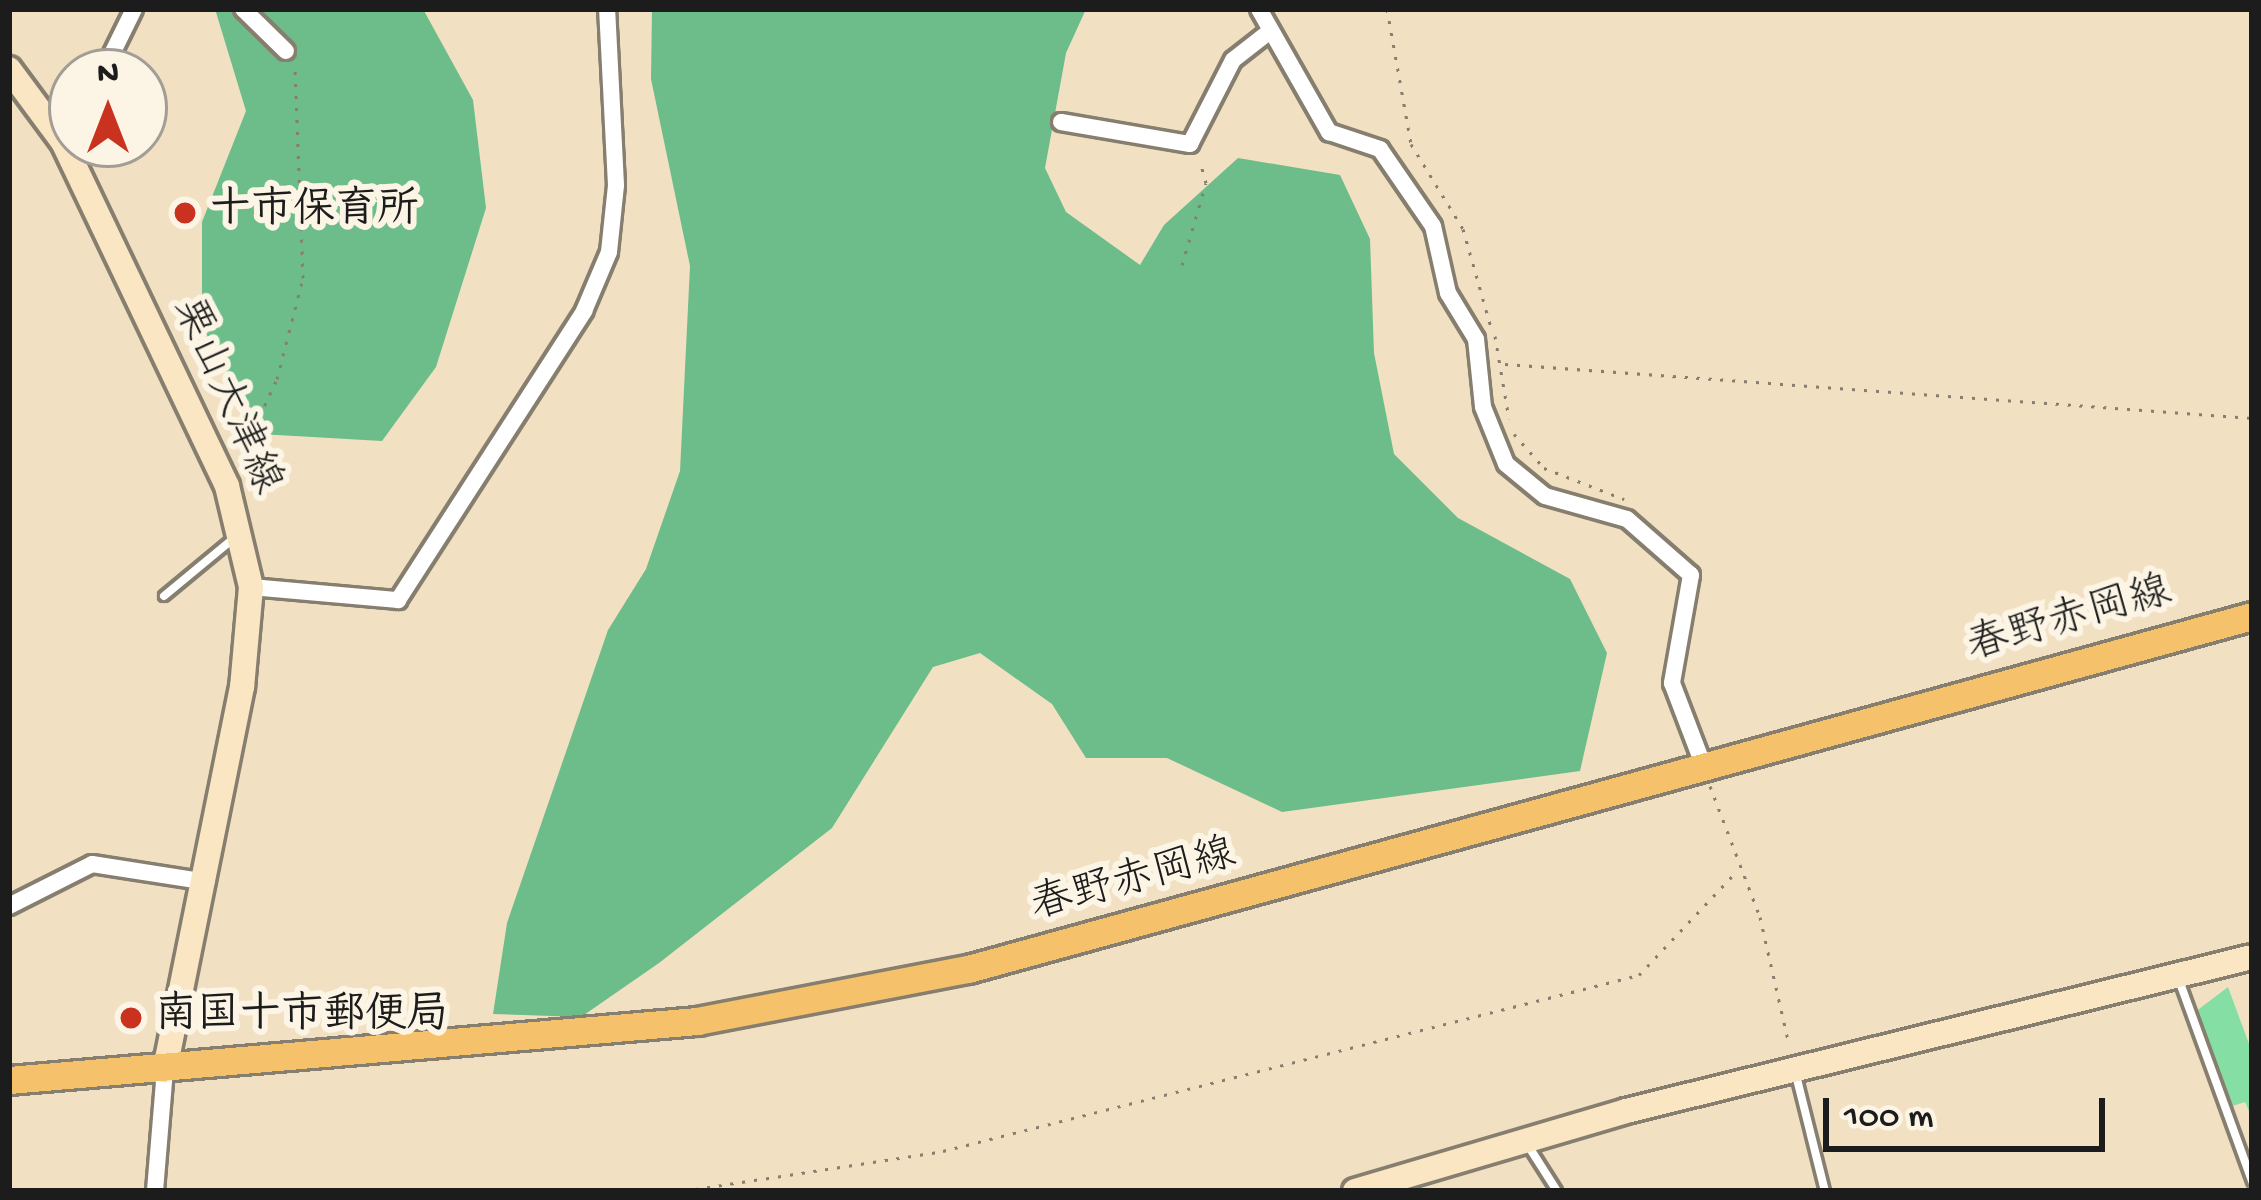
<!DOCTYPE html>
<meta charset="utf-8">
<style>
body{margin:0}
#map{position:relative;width:2261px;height:1200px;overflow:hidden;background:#f1e0c1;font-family:"Gochi Hand","Klee One",sans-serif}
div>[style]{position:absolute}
.green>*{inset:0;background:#85dea3}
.forest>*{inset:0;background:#6cbd89}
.path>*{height:3px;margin-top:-1.5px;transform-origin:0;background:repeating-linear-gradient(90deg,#867e6e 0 3px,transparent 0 12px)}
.roads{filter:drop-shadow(3px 0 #867e6e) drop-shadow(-3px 0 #867e6e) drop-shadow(0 3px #867e6e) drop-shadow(0 -3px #867e6e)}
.lane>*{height:8px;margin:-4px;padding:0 4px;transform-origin:4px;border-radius:4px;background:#fff}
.street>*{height:16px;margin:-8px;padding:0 8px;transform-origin:8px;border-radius:8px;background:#fff}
.secondary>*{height:24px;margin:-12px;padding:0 12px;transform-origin:12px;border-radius:12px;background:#fbe6c4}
.primary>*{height:27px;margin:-13.5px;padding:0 13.5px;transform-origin:13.5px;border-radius:13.5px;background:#f6c16b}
.dots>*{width:33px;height:33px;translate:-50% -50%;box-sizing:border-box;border:6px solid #fcf5e5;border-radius:50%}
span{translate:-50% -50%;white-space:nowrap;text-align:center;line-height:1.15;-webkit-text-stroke:12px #fcf5e5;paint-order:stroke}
.poi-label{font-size:42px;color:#1c1c1c;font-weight:700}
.left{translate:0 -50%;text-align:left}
.street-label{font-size:42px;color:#1c1c1c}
.frame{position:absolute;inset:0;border:12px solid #1c1c1c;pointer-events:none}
.north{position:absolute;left:48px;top:48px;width:120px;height:120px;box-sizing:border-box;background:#fcf5e5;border:3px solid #a29e95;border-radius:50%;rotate:0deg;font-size:33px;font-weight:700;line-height:48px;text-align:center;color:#1c1c1c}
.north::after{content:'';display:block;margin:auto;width:42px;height:54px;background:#c8321e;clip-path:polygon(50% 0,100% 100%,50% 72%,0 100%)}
.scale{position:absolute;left:1823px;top:1098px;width:282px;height:54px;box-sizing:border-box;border:6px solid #1c1c1c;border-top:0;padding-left:15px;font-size:36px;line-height:42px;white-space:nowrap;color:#1c1c1c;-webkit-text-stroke:9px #fcf5e5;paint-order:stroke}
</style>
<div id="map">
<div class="green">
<div style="clip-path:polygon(2228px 987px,2252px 1052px,2252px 1118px,2245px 1102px,2229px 1107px,2195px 1012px)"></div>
</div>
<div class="forest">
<div style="clip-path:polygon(215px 9px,423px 9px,473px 100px,486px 208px,436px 367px,382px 441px,260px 434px,202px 326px,202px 222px,246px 111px)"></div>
<div style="clip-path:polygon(652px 9px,1086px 9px,1066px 53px,1045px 168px,1066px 212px,1140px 265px,1164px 225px,1238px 158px,1340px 175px,1370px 239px,1374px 353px,1394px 454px,1458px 518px,1570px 579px,1607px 653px,1580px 771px,1282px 812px,1167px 758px,1086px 758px,1052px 704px,980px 653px,933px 667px,832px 828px,659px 963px,581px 1017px,493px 1014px,507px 923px,608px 630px,646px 569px,680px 471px,690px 266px,651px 79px)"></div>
</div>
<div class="path">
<div style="left:1387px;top:9px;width:137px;rotate:79.9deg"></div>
<div style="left:1411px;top:144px;width:100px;rotate:58.5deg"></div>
<div style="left:1463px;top:229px;width:102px;rotate:74.1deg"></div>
<div style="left:1182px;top:265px;width:85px;rotate:-73.7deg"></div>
<div style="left:1206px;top:183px;width:23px;rotate:-105deg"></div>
<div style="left:1495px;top:336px;width:84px;rotate:80.4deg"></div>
<div style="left:1505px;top:364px;width:749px;rotate:4.13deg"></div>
<div style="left:1514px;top:434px;width:45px;rotate:48.6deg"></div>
<div style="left:1544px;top:468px;width:86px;rotate:21.2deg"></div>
<div style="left:239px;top:460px;width:89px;rotate:-64.9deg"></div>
<div style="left:277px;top:379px;width:104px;rotate:-75.6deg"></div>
<div style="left:303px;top:278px;width:209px;rotate:-92.2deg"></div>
<div style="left:1710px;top:786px;width:140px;rotate:69.1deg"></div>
<div style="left:1760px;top:917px;width:131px;rotate:77.2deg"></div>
<div style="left:683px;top:1191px;width:263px;rotate:-8.7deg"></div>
<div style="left:943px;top:1151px;width:718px;rotate:-14.19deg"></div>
<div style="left:1639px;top:975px;width:140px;rotate:-46.7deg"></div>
</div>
<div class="roads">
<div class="lane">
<div style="left:164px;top:596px;width:91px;rotate:-39.6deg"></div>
<div style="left:2180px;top:983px;width:211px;rotate:70deg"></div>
<div style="left:1796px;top:1075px;width:120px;rotate:76deg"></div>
<div style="left:1529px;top:1147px;width:52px;rotate:57.5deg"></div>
</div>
<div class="street">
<div style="left:243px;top:9px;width:60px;rotate:44.3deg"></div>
<div style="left:1259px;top:9px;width:142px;rotate:60.4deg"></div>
<div style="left:1329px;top:132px;width:54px;rotate:18.4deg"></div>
<div style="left:1380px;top:149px;width:93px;rotate:55.5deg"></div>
<div style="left:1433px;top:226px;width:69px;rotate:77.4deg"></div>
<div style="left:1448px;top:293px;width:54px;rotate:58.7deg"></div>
<div style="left:1476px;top:339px;width:68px;rotate:84.1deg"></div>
<div style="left:1483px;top:407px;width:61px;rotate:68deg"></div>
<div style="left:1506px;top:464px;width:50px;rotate:39.4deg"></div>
<div style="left:1545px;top:496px;width:85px;rotate:15.7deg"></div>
<div style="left:1627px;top:519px;width:85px;rotate:41.2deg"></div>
<div style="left:1691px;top:575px;width:110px;rotate:100deg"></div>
<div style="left:1672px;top:683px;width:90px;rotate:69.1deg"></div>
<div style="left:103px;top:72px;width:70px;rotate:-63.8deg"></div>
<div style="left:1061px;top:122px;width:131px;rotate:9.7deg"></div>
<div style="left:1190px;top:144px;width:94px;rotate:-62.9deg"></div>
<div style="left:1233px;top:60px;width:41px;rotate:-38deg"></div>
<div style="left:251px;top:587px;width:148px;rotate:5.1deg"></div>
<div style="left:398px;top:600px;width:344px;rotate:-57.2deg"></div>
<div style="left:584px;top:311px;width:64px;rotate:-67deg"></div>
<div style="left:609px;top:252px;width:67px;rotate:-84deg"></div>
<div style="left:616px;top:185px;width:176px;rotate:-92.9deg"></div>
<div style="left:9px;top:906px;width:93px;rotate:-26.8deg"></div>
<div style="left:92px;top:864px;width:116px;rotate:8.9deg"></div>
<div style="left:155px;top:1191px;width:121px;rotate:-85.3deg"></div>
</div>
<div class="secondary">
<div style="left:9px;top:69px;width:91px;rotate:53.5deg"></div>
<div style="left:63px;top:142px;width:381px;rotate:64.5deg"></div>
<div style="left:227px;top:486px;width:104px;rotate:76.6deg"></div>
<div style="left:251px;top:587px;width:100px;rotate:95.1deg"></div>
<div style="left:242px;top:687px;width:391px;rotate:101.4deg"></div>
<div style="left:1355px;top:1191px;width:283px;rotate:-16.4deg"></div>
<div style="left:1626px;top:1111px;width:645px;rotate:-13.82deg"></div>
</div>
<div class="primary">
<div style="left:9px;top:1080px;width:691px;rotate:-4.9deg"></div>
<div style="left:697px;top:1021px;width:276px;rotate:-10.9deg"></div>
<div style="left:968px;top:969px;width:1332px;rotate:-15.37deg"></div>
</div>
</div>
<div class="dots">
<div style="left:185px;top:213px;background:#c8321e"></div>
<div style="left:131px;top:1018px;background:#c8321e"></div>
</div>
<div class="poi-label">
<span class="left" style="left:209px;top:213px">十市保育所</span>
<span class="left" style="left:155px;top:1018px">南国十市郵便局</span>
</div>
<div class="street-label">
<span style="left:224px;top:397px;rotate:66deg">栗山大津線</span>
<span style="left:2070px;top:622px;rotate:-16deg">春野赤岡線</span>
<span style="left:1134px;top:883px;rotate:-15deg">春野赤岡線</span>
</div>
<div class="frame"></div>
<div class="north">N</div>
<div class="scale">100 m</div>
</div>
